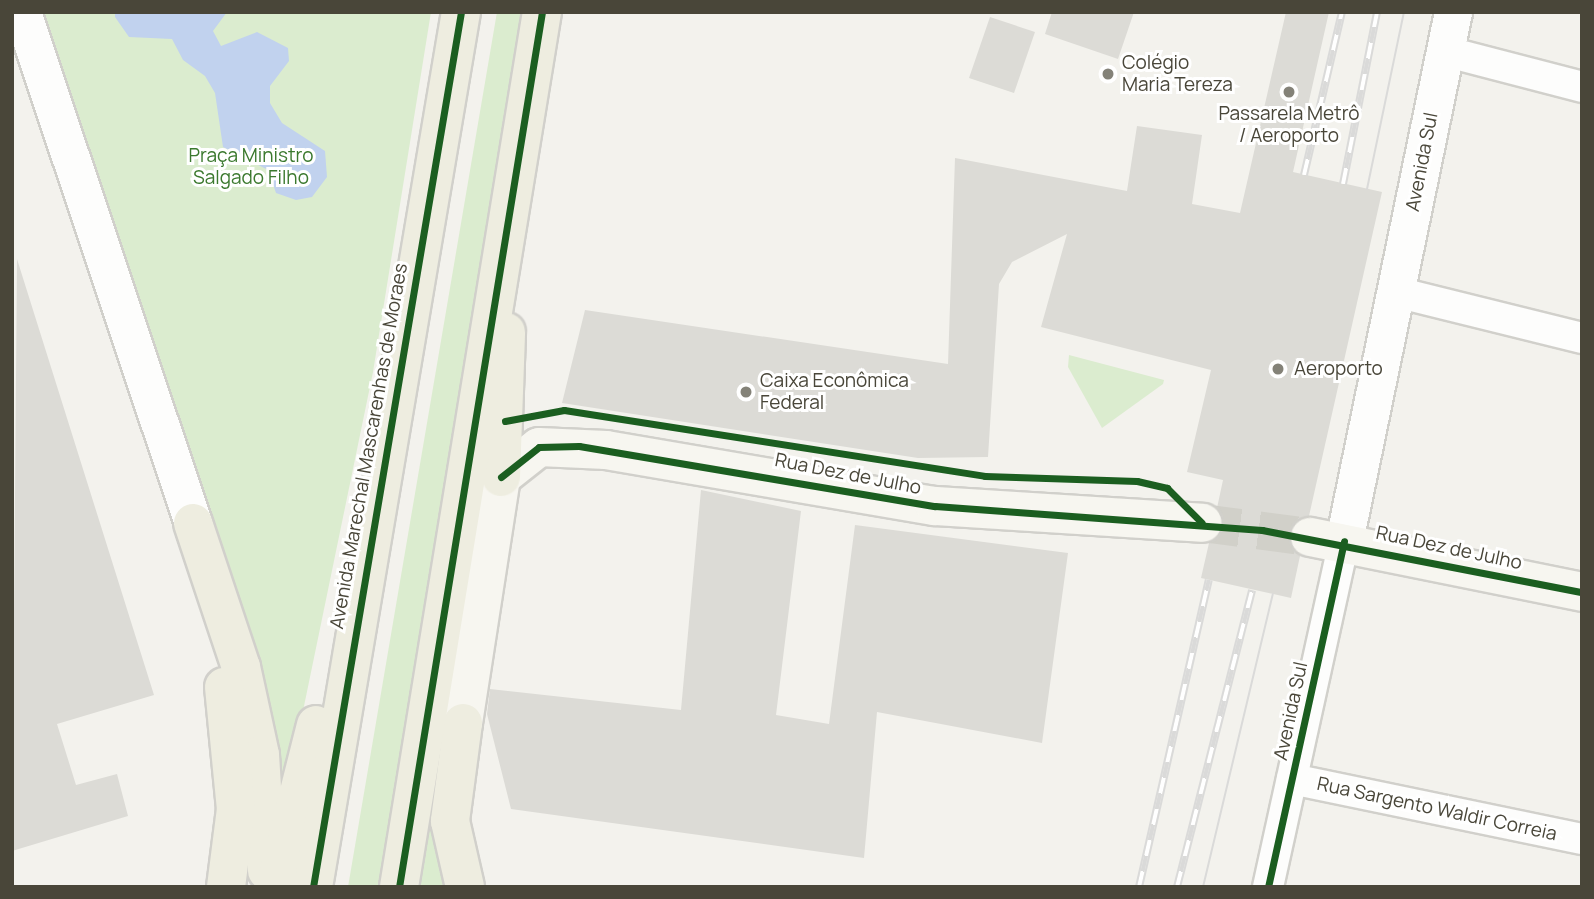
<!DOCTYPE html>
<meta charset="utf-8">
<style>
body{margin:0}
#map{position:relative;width:1594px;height:899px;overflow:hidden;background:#f3f2ed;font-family:Manrope,sans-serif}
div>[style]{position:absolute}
.green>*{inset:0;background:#dbeccf}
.water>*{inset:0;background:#c1d2ee}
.building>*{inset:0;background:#dcdbd6}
.secondary-tunnel>*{height:38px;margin-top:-19px;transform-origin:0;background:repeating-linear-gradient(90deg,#d1d0c9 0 38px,transparent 0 57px)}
.roads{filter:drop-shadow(2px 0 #d1d0cb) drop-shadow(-2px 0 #d1d0cb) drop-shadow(0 2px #d1d0cb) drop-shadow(0 -2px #d1d0cb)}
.minor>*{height:30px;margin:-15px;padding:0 15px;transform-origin:15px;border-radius:15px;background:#fdfdfc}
.tertiary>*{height:37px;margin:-18.5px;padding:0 18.5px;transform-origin:18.5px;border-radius:18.5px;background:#fdfdfc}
.secondary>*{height:38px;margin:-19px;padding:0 19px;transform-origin:19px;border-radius:19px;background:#f7f6f0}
.trunk>*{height:38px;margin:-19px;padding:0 19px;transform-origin:19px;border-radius:19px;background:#eeede0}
.tram>*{height:2px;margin:-1px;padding:0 1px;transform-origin:1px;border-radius:1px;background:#dadad9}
.rail>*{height:8px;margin-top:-4px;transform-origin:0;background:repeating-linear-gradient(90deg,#fff 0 16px,#dadad9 0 32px);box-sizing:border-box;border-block:2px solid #dadad9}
.cycleway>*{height:7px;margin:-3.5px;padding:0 3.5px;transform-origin:3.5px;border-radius:3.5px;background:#1b5e20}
.dots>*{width:19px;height:19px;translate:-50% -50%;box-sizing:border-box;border:4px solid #fff;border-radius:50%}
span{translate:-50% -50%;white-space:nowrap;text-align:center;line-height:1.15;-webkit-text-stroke:6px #fff;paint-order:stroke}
.poi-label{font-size:19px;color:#494639}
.left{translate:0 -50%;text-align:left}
.park-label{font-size:19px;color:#3b792e}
.street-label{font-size:19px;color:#494639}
.frame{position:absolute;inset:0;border:14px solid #494639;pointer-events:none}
</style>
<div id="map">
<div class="green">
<div style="clip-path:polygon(40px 12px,431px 12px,373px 372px,278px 832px)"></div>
<div style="clip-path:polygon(497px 12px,531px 12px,385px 887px,348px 887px)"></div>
<div style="clip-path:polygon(1069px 355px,1164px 380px,1163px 384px,1102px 428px,1068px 367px)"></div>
<div style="clip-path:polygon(434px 771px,450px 887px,414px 887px)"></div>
</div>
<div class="water">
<div style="clip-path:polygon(227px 12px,213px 31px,221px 46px,257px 32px,288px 48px,289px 61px,270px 86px,270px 103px,282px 123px,325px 151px,327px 177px,312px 197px,296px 200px,276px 193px,268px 170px,223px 147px,215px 93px,205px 76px,183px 60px,172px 39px,129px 37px,115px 17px,115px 12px)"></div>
</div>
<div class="building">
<div style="clip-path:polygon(1052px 12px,1134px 12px,1118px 59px,1045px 34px)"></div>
<div style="clip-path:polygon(1286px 12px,1329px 12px,1293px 172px,1382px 192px,1309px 516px,1289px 532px,1300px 556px,1291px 598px,1201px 578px,1209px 543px,1224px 524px,1217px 508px,1223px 480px,1187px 472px,1211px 370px,1041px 327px,1067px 234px,1012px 262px,999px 284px,988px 457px,918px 458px,562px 403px,585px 310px,948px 364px,955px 158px,1127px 191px,1137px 126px,1202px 135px,1192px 204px,1240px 213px)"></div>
<div style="clip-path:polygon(990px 17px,1035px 32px,1014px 93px,969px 78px)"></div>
<div style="clip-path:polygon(17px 259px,154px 695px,57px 724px,76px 785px,117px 774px,128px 816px,12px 851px)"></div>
<div style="clip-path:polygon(701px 490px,801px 511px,776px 715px,829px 724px,855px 525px,1068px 553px,1042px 743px,877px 712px,864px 858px,511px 809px,487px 714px,490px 689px,681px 710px)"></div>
</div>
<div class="secondary-tunnel">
<div style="left:1202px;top:523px;width:109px;rotate:7.4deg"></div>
</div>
<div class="roads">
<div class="minor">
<div style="left:1444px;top:51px;width:143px;rotate:14.6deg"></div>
<div style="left:1396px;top:292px;width:192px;rotate:13.9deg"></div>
<div style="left:1292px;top:779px;width:296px;rotate:11.7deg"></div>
<div style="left:1268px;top:887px;width:354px;rotate:-77.6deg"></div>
</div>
<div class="tertiary">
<div style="left:22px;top:12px;width:539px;rotate:71.5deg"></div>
<div style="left:1344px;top:541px;width:540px;rotate:-78.36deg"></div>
</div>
<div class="secondary">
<div style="left:1310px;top:537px;width:278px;rotate:11.4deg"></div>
<div style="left:463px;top:723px;width:249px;rotate:-81.2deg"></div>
<div style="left:501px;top:477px;width:48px;rotate:-38.3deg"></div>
<div style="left:539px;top:447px;width:67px;rotate:2.6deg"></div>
<div style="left:606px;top:450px;width:334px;rotate:9.7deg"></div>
<div style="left:935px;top:506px;width:268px;rotate:3.6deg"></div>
</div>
<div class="trunk">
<div style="left:501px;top:477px;width:145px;rotate:-88deg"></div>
<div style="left:193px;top:523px;width:152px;rotate:71.6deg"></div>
<div style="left:241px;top:667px;width:90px;rotate:77.8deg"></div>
<div style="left:260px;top:755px;width:116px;rotate:86.5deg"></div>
<div style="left:224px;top:687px;width:123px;rotate:84.4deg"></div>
<div style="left:236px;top:809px;width:79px;rotate:97.3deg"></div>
<div style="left:463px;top:723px;width:99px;rotate:97.6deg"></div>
<div style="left:450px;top:821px;width:68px;rotate:77.2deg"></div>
<div style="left:275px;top:887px;width:167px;rotate:-75.8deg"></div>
<div style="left:313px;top:887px;width:887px;rotate:-80.4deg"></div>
<div style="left:399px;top:887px;width:887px;rotate:-80.72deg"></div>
</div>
</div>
<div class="tram">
<div style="left:1367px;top:189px;width:181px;rotate:-78.2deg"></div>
<div style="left:1203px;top:887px;width:301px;rotate:-76.6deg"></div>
</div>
<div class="rail">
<div style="left:1304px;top:175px;width:167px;rotate:-76.9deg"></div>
<div style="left:1343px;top:184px;width:175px;rotate:-78.8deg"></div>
<div style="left:1139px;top:887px;width:315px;rotate:-77.2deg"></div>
<div style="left:1177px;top:887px;width:306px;rotate:-75.8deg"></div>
</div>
<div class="cycleway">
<div style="left:505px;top:421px;width:60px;rotate:-10.6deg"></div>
<div style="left:564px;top:410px;width:426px;rotate:8.9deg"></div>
<div style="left:985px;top:476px;width:152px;rotate:1.9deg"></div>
<div style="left:1137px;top:481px;width:31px;rotate:13deg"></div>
<div style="left:1167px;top:488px;width:49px;rotate:45deg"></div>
<div style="left:501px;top:477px;width:48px;rotate:-38.3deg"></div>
<div style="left:539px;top:447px;width:40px;rotate:-1.4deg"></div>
<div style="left:579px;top:446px;width:361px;rotate:9.6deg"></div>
<div style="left:935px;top:506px;width:328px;rotate:4.2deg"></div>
<div style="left:1262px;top:530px;width:326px;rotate:11deg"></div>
<div style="left:313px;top:887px;width:887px;rotate:-80.4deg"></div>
<div style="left:399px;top:887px;width:887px;rotate:-80.72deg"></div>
<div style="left:1268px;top:887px;width:354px;rotate:-77.6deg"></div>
</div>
<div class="dots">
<div style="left:1108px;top:74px;background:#848278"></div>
<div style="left:1289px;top:92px;background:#848278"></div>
<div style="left:1278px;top:369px;background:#848278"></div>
<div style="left:746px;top:392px;background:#848278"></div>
</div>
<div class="poi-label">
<span class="left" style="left:1122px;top:74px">Colégio<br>Maria Tereza</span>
<span style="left:1289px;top:125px">Passarela Metrô<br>/ Aeroporto</span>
<span class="left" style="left:1294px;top:369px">Aeroporto</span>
<span class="left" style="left:760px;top:392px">Caixa Econômica<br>Federal</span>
</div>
<div class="park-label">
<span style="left:251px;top:167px">Praça Ministro<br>Salgado Filho</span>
</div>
<div class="street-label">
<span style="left:1422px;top:162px;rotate:-79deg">Avenida Sul</span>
<span style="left:369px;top:446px;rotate:-80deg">Avenida Marechal Mascarenhas de Moraes</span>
<span style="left:848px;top:474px;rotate:11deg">Rua Dez de Julho</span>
<span style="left:1449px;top:548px;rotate:12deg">Rua Dez de Julho</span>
<span style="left:1291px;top:711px;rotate:-78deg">Avenida Sul</span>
<span style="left:1437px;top:809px;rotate:12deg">Rua Sargento Waldir Correia</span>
</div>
<div class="frame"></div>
</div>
